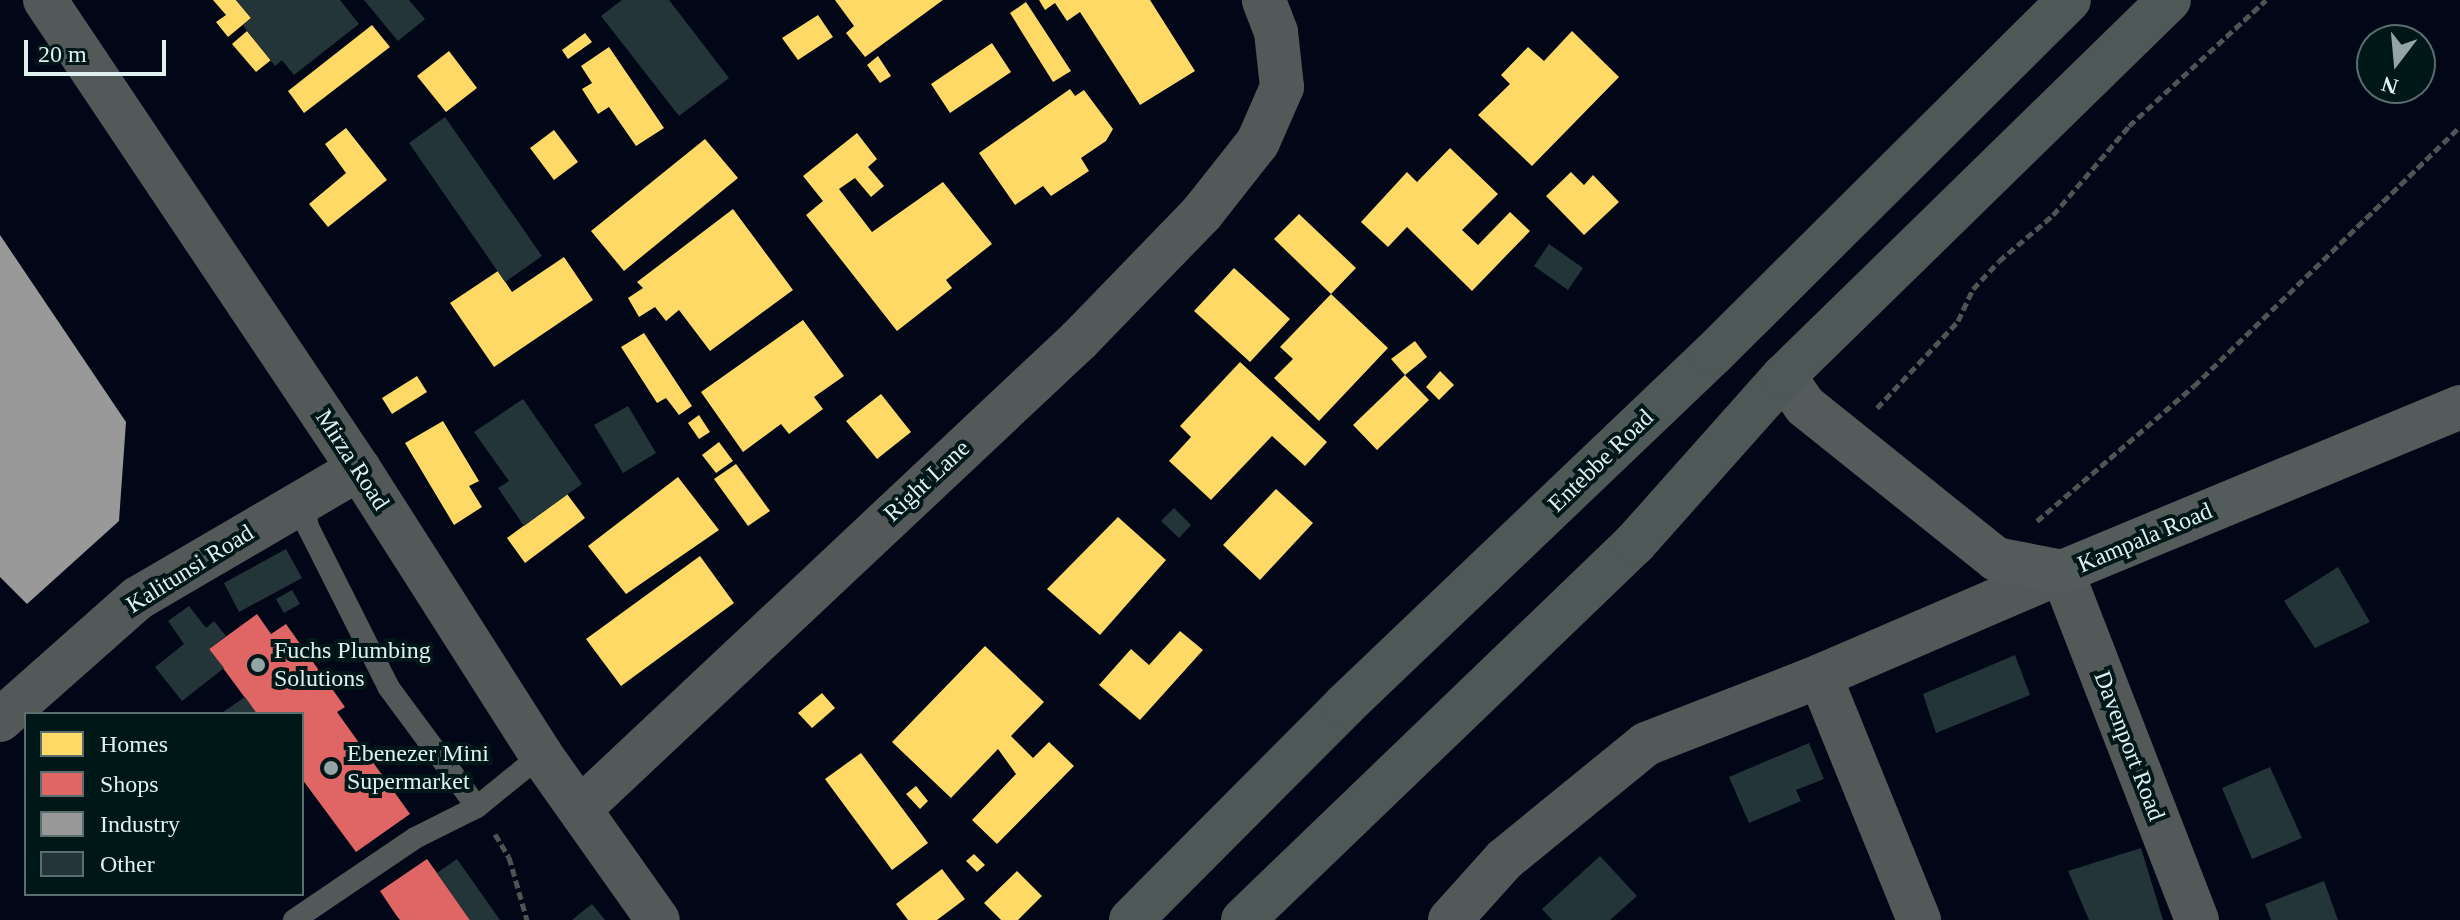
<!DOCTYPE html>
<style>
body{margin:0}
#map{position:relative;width:2460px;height:920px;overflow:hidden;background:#0a1b1b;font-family:"Times New Roman",serif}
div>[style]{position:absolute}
.water>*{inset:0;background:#010716}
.homes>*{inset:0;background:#ffd966}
.shops>*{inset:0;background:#e06666}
.industry>*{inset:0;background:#999}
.building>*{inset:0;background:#233538}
.path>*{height:5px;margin-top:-2.5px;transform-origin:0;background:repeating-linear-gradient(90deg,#4d5554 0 8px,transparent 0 12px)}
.service>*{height:22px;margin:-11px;padding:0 11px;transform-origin:11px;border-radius:11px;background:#535958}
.minor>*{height:44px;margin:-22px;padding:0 22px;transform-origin:22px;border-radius:22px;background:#535958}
.secondary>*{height:44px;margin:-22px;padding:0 22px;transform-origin:22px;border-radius:22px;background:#535c5a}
.trunk>*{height:44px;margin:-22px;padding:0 22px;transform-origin:22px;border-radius:22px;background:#4e5857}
.dots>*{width:22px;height:22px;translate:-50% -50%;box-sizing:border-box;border:4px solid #001718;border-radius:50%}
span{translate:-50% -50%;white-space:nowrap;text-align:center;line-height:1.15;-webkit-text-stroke:8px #001718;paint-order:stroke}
.street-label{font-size:24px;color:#dff0f0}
.poi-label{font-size:24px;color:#dff0f0}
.left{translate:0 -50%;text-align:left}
.legend{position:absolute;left:24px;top:712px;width:280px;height:184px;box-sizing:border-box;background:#001718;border:2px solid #596e6e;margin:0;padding:10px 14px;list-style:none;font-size:24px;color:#dff0f0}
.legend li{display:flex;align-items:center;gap:16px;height:40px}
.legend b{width:40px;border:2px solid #596e6e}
.north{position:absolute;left:2356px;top:24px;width:80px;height:80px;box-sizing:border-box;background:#001718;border:2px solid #596e6e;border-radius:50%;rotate:196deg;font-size:22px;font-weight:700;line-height:32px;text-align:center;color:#dff0f0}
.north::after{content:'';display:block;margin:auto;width:28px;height:36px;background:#94a5a5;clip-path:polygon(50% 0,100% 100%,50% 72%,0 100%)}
.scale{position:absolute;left:24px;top:40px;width:142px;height:36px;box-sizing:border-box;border:4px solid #dff0f0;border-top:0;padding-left:10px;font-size:24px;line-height:28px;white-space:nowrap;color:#dff0f0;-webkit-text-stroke:6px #001718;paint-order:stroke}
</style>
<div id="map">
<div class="water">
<div style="clip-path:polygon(evenodd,0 0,2460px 0,2460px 920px,0 920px,0 0,2372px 40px,2420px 40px,2420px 88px,2372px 88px,2372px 40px,0 0,26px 714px,302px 714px,302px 894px,26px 894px,26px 714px)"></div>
</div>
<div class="homes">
<div style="clip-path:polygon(213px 0,236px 0,251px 18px,228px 37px,216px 22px,226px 15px)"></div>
<div style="clip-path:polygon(835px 0,943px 0,865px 57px,846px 33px,854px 26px)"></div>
<div style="clip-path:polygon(1039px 0,1150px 0,1195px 71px,1140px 105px,1080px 12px,1067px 21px,1055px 3px,1045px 10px)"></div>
<div style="clip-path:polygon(1026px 2px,1071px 71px,1053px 82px,1010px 13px)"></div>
<div style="clip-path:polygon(818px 15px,833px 37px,798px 60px,782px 38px)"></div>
<div style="clip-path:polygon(372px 25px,390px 47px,304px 113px,288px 91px)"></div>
<div style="clip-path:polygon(247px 31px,271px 60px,256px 72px,232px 44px)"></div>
<div style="clip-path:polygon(1572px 31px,1619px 77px,1532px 166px,1478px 115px,1510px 84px,1501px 75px,1528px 47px,1544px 61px)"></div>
<div style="clip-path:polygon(585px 33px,592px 42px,568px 59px,562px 50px)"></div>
<div style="clip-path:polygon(992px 43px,1011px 72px,950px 113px,931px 84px)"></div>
<div style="clip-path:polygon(609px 47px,664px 128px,636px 146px,609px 107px,598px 114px,582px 89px,592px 83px,581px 66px)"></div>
<div style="clip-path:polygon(449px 51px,477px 88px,446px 112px,417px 76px)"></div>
<div style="clip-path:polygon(878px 56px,891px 76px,880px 83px,867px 65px)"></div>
<div style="clip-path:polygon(1070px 89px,1075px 96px,1084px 90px,1113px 129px,1106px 141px,1081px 158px,1089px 171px,1051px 196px,1043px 186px,1015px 205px,979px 153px)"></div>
<div style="clip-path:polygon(346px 128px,387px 180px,328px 227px,309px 204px,346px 173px,325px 144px)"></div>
<div style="clip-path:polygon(554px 130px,578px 162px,554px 180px,530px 148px)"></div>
<div style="clip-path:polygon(857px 133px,877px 159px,868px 167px,884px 186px,871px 197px,855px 178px,839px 189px,872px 232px,943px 182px,992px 244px,946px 280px,952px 288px,897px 331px,806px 215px,823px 201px,803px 176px)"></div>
<div style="clip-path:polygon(705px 139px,738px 178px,624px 271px,591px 231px)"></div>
<div style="clip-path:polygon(1450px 148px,1498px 194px,1462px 230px,1478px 245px,1510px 212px,1530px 231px,1472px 291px,1407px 227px,1388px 247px,1361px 222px,1407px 172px,1417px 182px)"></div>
<div style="clip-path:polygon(1571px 172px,1584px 185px,1593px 175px,1619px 202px,1584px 235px,1546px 196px)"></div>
<div style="clip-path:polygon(733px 209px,793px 290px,710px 351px,679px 310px,666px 321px,655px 307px,639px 317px,628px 298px,643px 288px,637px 282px)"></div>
<div style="clip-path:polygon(1299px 214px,1356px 268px,1331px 294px,1274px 239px)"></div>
<div style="clip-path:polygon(564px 257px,593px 300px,494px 367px,450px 303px,498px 271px,512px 292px)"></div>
<div style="clip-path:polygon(1234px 268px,1290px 319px,1250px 362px,1194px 311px)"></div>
<div style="clip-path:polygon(1331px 294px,1388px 348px,1319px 421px,1274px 378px,1293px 359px,1280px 347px)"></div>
<div style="clip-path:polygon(803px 320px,844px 376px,814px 397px,823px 409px,789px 434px,781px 424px,743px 452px,701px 392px)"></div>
<div style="clip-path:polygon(644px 333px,692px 406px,679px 415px,666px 398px,657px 403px,621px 347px)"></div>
<div style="clip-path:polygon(1415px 341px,1427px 357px,1405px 375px,1429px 400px,1377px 450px,1353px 425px,1405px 375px,1391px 359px)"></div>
<div style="clip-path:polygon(1240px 362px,1327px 442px,1305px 466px,1272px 436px,1211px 500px,1169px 461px,1191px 437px,1180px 426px)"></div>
<div style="clip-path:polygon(1440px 371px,1454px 385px,1439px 400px,1426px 387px)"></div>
<div style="clip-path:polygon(417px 376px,427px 392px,392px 414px,382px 398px)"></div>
<div style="clip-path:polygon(881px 394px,911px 432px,877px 459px,846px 421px)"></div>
<div style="clip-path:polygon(699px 415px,710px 432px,699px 439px,688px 423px)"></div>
<div style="clip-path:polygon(443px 421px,479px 481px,469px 486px,482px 507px,454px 525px,405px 443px)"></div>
<div style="clip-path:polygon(719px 442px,733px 461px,716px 473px,702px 455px)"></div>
<div style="clip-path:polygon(736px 464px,770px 511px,748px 526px,714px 479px)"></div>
<div style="clip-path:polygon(678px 477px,719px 530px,626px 594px,588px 546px)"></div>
<div style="clip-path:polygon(1276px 489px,1313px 523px,1260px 580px,1223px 545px)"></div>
<div style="clip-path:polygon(567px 494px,585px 518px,525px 563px,507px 538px)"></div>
<div style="clip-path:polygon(1118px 517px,1166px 560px,1100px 635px,1047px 589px)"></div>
<div style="clip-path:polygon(700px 556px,734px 603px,621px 686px,586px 639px)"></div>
<div style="clip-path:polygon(1180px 631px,1203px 650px,1140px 720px,1099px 685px,1131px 649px,1149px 665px)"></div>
<div style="clip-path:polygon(985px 646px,1044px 702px,1011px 736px,1033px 758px,1049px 742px,1074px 766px,997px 844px,972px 820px,1016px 774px,998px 749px,951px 798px,892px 742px)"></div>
<div style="clip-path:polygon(822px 693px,835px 708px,812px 728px,798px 713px)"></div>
<div style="clip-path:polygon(861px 753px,928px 843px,892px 870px,825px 779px)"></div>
<div style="clip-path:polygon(916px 786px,928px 801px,920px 809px,906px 794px)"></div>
<div style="clip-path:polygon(974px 854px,985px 865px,977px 872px,966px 861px)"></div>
<div style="clip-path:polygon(942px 869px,965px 899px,937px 920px,908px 920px,896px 904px)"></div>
<div style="clip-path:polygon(1017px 871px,1042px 896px,1018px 920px,1001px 920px,984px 903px)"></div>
</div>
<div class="shops">
<div style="clip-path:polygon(257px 614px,271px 634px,286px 624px,345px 707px,337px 712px,410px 814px,356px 852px,302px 779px,302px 714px,257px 714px,209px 649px)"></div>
<div style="clip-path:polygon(427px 859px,437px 873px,470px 920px,400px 920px,396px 915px,380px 891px)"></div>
</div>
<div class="industry">
<div style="clip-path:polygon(0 235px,126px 422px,119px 521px,27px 604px,0 577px)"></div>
</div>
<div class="building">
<div style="clip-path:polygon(236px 0,340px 0,359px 24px,294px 75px,282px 60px,275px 66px,247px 31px,243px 25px,251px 18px)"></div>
<div style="clip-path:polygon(364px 0,409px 0,425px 19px,398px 41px)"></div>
<div style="clip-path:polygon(622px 0,669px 0,729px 78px,679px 116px,601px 16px)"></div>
<div style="clip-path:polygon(445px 117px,542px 256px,505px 282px,409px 143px)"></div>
<div style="clip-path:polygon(1549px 244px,1583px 268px,1568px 290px,1534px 266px)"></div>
<div style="clip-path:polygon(523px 399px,582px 484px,524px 526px,498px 488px,509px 481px,474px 432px)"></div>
<div style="clip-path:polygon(628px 406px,656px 453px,623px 473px,594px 425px)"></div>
<div style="clip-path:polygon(1174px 508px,1191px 525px,1179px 538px,1161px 521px)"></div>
<div style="clip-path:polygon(286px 549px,302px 578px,239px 612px,224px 583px)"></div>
<div style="clip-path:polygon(2338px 567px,2370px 622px,2315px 648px,2284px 601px)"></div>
<div style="clip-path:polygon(292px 590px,300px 604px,284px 613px,276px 599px)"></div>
<div style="clip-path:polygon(189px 606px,206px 628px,214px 621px,226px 636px,209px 649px,224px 668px,182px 701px,155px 667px,184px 644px,168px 621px)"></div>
<div style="clip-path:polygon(2015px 655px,2030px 695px,1936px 733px,1923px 694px)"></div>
<div style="clip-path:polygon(245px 697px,257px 714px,220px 714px)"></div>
<div style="clip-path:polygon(1809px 743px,1824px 779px,1796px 790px,1801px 801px,1749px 823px,1729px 777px)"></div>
<div style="clip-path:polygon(2270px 767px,2302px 838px,2252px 859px,2222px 788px)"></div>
<div style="clip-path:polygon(2141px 848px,2163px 920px,2089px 920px,2068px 871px)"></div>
<div style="clip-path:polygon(1600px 856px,1637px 896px,1610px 920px,1552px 920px,1542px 909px)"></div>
<div style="clip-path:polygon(457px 859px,500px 920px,470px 920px,437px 873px)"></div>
<div style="clip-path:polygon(2324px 881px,2338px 920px,2271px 920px,2265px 904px)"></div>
<div style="clip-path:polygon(592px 904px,605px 920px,572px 920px,578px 915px)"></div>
</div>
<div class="path">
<div style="left:1877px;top:408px;width:119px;rotate:-47deg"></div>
<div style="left:1958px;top:321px;width:35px;rotate:-65deg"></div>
<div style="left:1973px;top:289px;width:38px;rotate:-47deg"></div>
<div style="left:1999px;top:261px;width:71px;rotate:-40.4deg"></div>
<div style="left:2053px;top:215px;width:117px;rotate:-49.5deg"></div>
<div style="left:2129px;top:126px;width:186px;rotate:-42.6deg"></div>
<div style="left:2037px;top:521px;width:207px;rotate:-40.7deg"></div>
<div style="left:2194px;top:386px;width:372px;rotate:-44.3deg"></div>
<div style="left:495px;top:834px;width:27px;rotate:59deg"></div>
<div style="left:509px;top:857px;width:66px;rotate:74.1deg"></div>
</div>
<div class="service">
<div style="left:303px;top:499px;width:28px;rotate:80deg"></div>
<div style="left:308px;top:527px;width:180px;rotate:63.3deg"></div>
<div style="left:389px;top:688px;width:148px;rotate:53.5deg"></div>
<div style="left:294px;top:920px;width:146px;rotate:-34.1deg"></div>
<div style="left:415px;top:838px;width:69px;rotate:-26.6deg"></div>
<div style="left:477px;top:807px;width:82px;rotate:-39.1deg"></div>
</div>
<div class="minor">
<div style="left:45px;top:0;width:564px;rotate:56.2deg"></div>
<div style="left:359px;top:469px;width:339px;rotate:57.5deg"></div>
<div style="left:541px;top:755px;width:202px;rotate:54.7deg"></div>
<div style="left:0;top:720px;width:184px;rotate:-41.5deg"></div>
<div style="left:138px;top:598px;width:256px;rotate:-30.3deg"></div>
<div style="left:582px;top:807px;width:682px;rotate:-43.22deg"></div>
<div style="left:1079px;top:340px;width:177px;rotate:-45.9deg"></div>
<div style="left:1202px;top:213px;width:90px;rotate:-51.7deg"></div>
<div style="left:1258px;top:142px;width:60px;rotate:-66.4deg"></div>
<div style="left:1282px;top:87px;width:55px;rotate:-96.2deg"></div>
<div style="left:1276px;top:32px;width:34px;rotate:-111deg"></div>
<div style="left:1450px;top:920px;width:82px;rotate:-48deg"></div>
<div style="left:1505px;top:859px;width:182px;rotate:-39.2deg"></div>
<div style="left:1646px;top:744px;width:187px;rotate:-21.3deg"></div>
<div style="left:1919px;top:920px;width:263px;rotate:-112.1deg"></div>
<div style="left:1820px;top:676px;width:263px;rotate:-23.3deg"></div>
<div style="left:2062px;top:572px;width:373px;rotate:68.8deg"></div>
</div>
<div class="secondary">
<div style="left:1784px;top:376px;width:37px;rotate:55deg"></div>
<div style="left:1805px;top:406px;width:245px;rotate:38.7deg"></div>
<div style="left:1996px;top:559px;width:67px;rotate:11.1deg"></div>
<div style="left:2062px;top:572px;width:431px;rotate:-22.5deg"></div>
</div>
<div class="trunk">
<div style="left:1131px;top:920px;width:303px;rotate:-45.1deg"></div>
<div style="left:1345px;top:705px;width:509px;rotate:-43.65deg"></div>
<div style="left:1713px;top:354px;width:502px;rotate:-44.84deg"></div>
<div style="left:1243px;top:920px;width:544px;rotate:-43.88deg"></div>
<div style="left:1635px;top:543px;width:224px;rotate:-48.3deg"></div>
<div style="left:1784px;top:376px;width:538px;rotate:-44.32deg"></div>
</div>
<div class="dots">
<div style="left:258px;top:665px;background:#94a5a5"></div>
<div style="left:331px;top:768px;background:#94a5a5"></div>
</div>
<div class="street-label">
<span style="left:352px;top:460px;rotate:57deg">Mirza Road</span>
<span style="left:1601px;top:461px;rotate:-44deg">Entebbe Road</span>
<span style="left:927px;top:481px;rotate:-43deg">Right Lane</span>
<span style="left:2145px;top:538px;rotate:-23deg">Kampala Road</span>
<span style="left:190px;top:569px;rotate:-32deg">Kalitunsi Road</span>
<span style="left:2129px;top:746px;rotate:69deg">Davenport Road</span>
</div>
<div class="poi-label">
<span class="left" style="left:274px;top:665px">Fuchs Plumbing<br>Solutions</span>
<span class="left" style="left:347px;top:768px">Ebenezer Mini<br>Supermarket</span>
</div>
<ul class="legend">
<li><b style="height:22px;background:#ffd966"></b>Homes</li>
<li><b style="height:22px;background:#e06666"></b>Shops</li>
<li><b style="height:22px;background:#999"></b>Industry</li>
<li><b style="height:22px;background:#233538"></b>Other</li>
</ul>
<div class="north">N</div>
<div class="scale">20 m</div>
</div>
